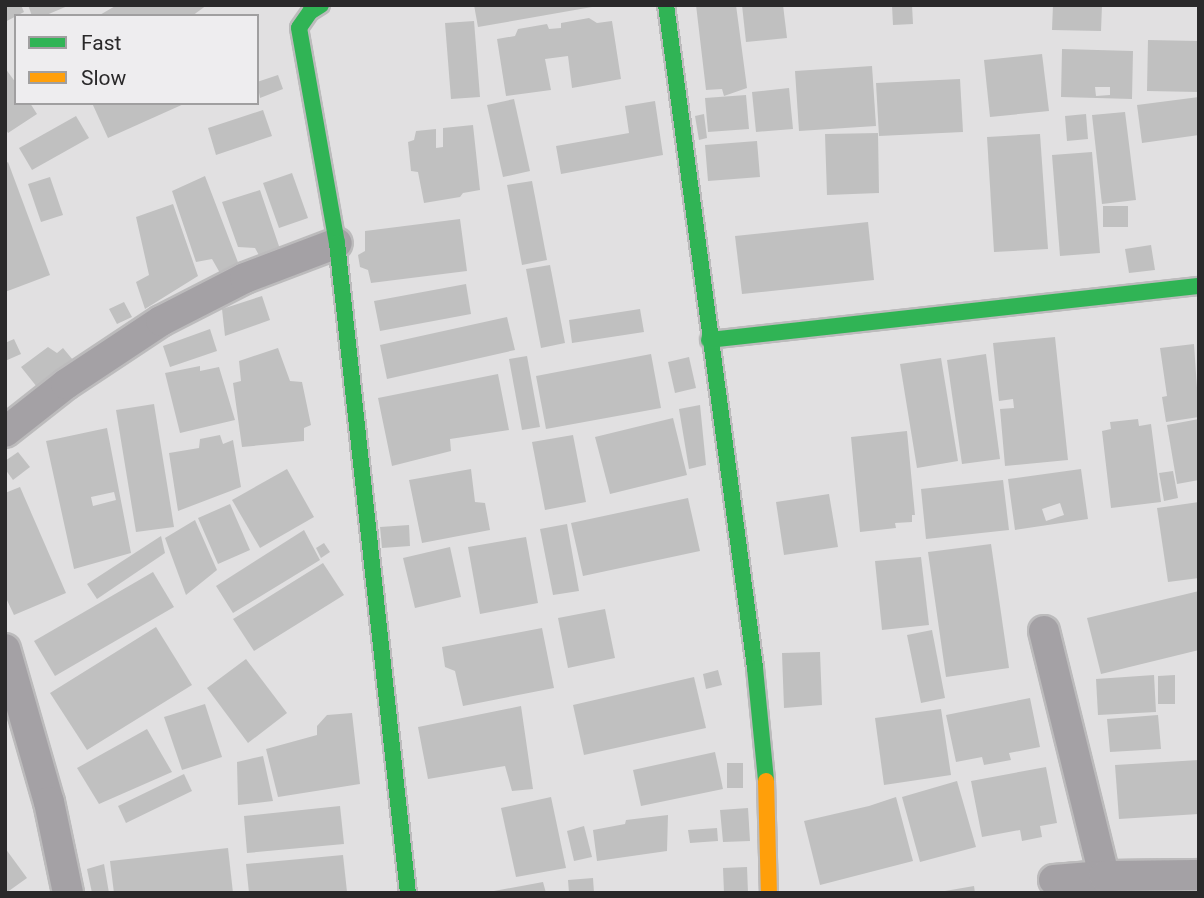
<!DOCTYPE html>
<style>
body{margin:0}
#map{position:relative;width:1204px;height:898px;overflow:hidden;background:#e1e0e1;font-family:Roboto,sans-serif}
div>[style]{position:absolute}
.building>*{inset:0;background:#c0c0c0}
.roads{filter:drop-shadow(2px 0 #bcbbbc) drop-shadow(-2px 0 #bcbbbc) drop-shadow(0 2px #bcbbbc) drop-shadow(0 -2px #bcbbbc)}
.street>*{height:30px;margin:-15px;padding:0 15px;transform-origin:15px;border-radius:15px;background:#a4a1a5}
.fast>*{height:16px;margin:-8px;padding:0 8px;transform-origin:8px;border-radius:8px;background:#30b455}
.slow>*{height:16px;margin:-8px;padding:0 8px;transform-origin:8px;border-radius:8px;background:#ff9f0a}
span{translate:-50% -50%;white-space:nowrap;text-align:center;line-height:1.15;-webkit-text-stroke:7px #eeedef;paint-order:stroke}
.frame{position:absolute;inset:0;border:7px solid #2a292a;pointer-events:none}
.legend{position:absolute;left:14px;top:14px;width:245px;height:91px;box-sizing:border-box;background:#eeedef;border:2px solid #a09fa0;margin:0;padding:9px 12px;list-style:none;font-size:21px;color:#2a292a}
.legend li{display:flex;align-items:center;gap:14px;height:35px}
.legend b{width:35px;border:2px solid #a09fa0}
</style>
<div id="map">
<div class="building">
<div style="clip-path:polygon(5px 5px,21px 5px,24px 12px,5px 22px)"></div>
<div style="clip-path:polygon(28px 5px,70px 5px,44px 16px,32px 16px)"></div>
<div style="clip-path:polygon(117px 5px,207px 5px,192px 16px,98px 16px)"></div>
<div style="clip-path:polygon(474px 5px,592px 5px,592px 7px,478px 27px)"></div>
<div style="clip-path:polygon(696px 5px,736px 5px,747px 88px,724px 96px,722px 89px,706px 90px)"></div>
<div style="clip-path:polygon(742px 5px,783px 5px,787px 38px,746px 42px)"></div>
<div style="clip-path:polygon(892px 5px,912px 5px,913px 24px,893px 25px)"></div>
<div style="clip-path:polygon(1053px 5px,1102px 5px,1101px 31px,1052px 30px)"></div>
<div style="clip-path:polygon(589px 18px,597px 23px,612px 21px,621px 79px,572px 88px,568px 56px,545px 59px,551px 90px,506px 96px,497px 39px,515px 36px,518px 29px,547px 24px,549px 29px,561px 28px,561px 23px)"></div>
<div style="clip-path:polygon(474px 21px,480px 97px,451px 99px,445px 23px)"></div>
<div style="clip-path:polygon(1148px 40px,1199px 41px,1199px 92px,1147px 91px)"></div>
<div style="clip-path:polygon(evenodd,1062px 49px,1133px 51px,1132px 99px,1061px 97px,1062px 49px,1095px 87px,1110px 87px,1110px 95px,1096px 96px,1095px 87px)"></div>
<div style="clip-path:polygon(1042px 54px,1049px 111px,990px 117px,984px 60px)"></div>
<div style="clip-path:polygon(872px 66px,876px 126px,799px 131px,795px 71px)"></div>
<div style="clip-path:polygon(5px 68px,16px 83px,16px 103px,30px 103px,37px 114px,8px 133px,5px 128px)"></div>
<div style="clip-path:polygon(278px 75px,283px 89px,260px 98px,257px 82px)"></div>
<div style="clip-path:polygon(960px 79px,963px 132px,879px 136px,876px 83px)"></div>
<div style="clip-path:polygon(789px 88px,793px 129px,756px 132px,752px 92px)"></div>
<div style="clip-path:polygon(746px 95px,749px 129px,708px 132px,705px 98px)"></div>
<div style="clip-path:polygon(1199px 97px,1199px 135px,1142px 143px,1137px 105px)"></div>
<div style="clip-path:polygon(514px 99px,530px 171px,503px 177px,487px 105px)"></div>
<div style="clip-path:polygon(655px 101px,663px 155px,561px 174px,556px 146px,629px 133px,625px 106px)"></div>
<div style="clip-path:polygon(92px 103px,186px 103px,108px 138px)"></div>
<div style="clip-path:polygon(263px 110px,272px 136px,216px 155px,208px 128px)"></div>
<div style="clip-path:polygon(1125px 112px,1136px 200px,1102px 204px,1092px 115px)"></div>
<div style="clip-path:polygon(704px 114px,707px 138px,699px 140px,695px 116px)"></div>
<div style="clip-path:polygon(1086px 114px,1088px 139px,1067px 141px,1065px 116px)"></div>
<div style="clip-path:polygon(76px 116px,89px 138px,32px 170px,19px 148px)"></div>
<div style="clip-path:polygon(473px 125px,480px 190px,463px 193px,460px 197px,424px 203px,418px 172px,411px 171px,408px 142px,414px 140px,416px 131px,436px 129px,436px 148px,443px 147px,443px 128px)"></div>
<div style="clip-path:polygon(878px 133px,879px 193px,827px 195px,825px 134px)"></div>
<div style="clip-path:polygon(1040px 134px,1048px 249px,994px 252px,987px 137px)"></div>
<div style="clip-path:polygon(757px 141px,760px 177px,708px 181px,705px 145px)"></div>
<div style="clip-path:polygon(1092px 152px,1100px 253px,1060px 256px,1052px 155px)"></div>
<div style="clip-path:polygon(8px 162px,50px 275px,5px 292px,5px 164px)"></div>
<div style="clip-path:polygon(292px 173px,308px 218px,279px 228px,263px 183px)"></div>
<div style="clip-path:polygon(205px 176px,239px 265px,220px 273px,212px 259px,196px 262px,172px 191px)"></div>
<div style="clip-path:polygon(50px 177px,63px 215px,41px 222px,28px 184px)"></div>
<div style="clip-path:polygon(532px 181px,547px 260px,522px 265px,507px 185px)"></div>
<div style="clip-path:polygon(260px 190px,282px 255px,261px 259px,255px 248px,238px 247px,222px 202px)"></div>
<div style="clip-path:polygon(173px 204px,198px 276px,145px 309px,136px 282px,149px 275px,136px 217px)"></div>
<div style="clip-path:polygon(1103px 206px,1128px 206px,1128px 227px,1103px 227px)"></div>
<div style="clip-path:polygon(460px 219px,467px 271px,371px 283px,368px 270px,360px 267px,358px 255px,365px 251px,365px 231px)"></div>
<div style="clip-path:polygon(868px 222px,874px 280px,742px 294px,735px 236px)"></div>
<div style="clip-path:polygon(1151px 245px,1155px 270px,1129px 273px,1125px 249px)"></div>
<div style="clip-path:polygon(550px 265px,565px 343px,541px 348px,526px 269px)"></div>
<div style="clip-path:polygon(466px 284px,471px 314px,380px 331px,374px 301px)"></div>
<div style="clip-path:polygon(262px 296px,270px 320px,225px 336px,222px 309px)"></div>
<div style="clip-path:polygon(124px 302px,132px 317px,117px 324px,109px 309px)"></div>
<div style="clip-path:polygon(640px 309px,644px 332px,572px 343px,569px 320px)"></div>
<div style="clip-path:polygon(507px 317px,515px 350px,387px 379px,380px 345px)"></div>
<div style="clip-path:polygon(210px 329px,217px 351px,170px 367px,163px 346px)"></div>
<div style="clip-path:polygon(1055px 337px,1068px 460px,1005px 466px,1000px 409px,1014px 408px,1013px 399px,999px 401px,993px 343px)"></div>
<div style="clip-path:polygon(14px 339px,21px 354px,5px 361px,5px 343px)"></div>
<div style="clip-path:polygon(1194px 344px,1199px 417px,1166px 422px,1162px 397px,1167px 396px,1160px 348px)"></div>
<div style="clip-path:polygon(48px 347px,57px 353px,63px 348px,73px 360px,37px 387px,21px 367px)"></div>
<div style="clip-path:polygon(278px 348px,290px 381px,302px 382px,311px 425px,304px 428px,304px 441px,242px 447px,233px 383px,241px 381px,239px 361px)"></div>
<div style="clip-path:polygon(651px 354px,661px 408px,546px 429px,536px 376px)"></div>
<div style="clip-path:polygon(986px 354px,1000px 459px,962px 464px,947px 360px)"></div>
<div style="clip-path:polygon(527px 356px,540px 427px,522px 430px,509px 359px)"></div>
<div style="clip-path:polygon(689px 357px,696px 388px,675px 393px,668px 362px)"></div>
<div style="clip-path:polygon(941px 358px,958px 461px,917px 468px,900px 364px)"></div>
<div style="clip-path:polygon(200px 366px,200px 371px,219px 367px,235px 420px,180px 433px,165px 373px)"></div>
<div style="clip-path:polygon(498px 374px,509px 430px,450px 439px,451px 451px,392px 466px,378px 398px)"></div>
<div style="clip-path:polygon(154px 404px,174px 527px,136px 532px,116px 410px)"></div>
<div style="clip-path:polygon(700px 405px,706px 465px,689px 469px,679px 409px)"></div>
<div style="clip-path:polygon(673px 418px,687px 475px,610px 494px,595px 437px)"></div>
<div style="clip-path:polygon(1138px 419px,1139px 426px,1151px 424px,1161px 502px,1111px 508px,1102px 431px,1111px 429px,1110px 422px)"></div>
<div style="clip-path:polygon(1199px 419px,1199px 480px,1177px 484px,1167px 425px)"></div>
<div style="clip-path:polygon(evenodd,107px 428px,131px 553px,74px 569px,46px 441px,107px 428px,114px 492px,116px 500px,93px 506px,91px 497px,114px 492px)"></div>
<div style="clip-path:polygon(907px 431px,915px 515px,912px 515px,912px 522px,895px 523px,896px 528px,860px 532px,851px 437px)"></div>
<div style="clip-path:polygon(220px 435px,223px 444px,233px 440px,241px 487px,178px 511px,169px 453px,199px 448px,200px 439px)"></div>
<div style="clip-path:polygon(573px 435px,586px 502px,545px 510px,532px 442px)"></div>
<div style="clip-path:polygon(18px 452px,30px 467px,13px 480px,5px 469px,5px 461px)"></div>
<div style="clip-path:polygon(287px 469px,314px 517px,260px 548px,232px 500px)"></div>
<div style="clip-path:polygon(471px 469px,475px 502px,485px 503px,490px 530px,422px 543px,409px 480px)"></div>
<div style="clip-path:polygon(evenodd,1081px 469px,1088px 519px,1015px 530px,1008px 479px,1081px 469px,1060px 503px,1064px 515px,1046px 521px,1042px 509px,1060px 503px)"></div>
<div style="clip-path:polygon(1173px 471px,1178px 498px,1164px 501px,1159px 473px)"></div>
<div style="clip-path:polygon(1003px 480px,1009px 530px,926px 539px,921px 489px)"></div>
<div style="clip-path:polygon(20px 487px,66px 593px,14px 615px,5px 596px,5px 493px)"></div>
<div style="clip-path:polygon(829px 494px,838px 547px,784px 555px,776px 502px)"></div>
<div style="clip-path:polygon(688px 498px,700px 551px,583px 576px,571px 523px)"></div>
<div style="clip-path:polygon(1199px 502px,1199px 578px,1168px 582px,1157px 508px)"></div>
<div style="clip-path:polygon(230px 504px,250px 550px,218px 564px,198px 518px)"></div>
<div style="clip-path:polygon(195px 520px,217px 570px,186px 595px,165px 538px)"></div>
<div style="clip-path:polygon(567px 524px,579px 591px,553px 595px,540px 529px)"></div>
<div style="clip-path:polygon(409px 525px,410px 546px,382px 548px,380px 527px)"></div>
<div style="clip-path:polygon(304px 530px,320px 560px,233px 613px,216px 586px)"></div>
<div style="clip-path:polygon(161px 536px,165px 553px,97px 599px,87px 584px)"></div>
<div style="clip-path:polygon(526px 537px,538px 603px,480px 614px,468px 547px)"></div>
<div style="clip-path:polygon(324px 543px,330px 552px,321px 558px,316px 548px)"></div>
<div style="clip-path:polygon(991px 544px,1009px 668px,946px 677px,928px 552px)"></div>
<div style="clip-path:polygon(450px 547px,461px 597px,415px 608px,403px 558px)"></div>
<div style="clip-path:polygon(921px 557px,929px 625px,882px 630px,875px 561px)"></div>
<div style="clip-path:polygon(323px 563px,344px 595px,254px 651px,233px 619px)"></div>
<div style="clip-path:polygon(153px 572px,174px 607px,55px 676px,34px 641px)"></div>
<div style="clip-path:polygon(1199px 591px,1199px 650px,1101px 674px,1087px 618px)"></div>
<div style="clip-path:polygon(605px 609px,615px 658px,568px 668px,558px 618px)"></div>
<div style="clip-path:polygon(156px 627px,192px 685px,87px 750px,50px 693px)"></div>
<div style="clip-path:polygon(542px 628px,554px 688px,463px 706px,455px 671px,445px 667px,442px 647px)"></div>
<div style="clip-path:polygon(932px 630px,945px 698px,921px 703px,907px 635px)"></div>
<div style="clip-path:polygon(820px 652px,822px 705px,784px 708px,782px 653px)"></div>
<div style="clip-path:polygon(246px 659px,287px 713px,248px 743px,207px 688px)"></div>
<div style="clip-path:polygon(718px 670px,722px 685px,706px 689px,703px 674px)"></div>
<div style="clip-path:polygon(1154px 675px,1156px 712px,1098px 715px,1096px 679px)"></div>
<div style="clip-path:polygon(1175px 675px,1175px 704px,1158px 704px,1158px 676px)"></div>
<div style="clip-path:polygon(694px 677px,706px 728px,584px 755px,573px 705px)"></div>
<div style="clip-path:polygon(1030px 698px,1040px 747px,1009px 753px,1011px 760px,984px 765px,982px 757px,956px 762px,946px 715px)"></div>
<div style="clip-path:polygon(205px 704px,222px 757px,182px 770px,164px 717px)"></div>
<div style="clip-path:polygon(521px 706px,533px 789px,512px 791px,505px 766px,428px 779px,418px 727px)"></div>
<div style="clip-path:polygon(941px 709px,951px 775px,884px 785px,875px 718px)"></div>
<div style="clip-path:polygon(352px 713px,360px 784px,278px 797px,266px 749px,317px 735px,317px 726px,327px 715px)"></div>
<div style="clip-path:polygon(1158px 715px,1161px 749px,1110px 752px,1107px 719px)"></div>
<div style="clip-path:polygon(147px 729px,172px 772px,99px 804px,77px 768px)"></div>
<div style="clip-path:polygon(715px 752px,723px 789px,641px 806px,633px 770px)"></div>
<div style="clip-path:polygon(263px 756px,273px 801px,238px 805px,237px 762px)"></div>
<div style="clip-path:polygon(1199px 760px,1199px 814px,1119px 819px,1115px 765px)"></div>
<div style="clip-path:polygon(727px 763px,743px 763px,743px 788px,727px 788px)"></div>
<div style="clip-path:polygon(1046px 767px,1057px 823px,1040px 826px,1042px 837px,1022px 841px,1020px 830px,982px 837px,971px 781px)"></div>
<div style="clip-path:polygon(184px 774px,192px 791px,126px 823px,118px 806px)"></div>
<div style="clip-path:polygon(957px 781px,976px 847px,920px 862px,902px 797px)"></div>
<div style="clip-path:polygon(551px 797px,566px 868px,516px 877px,501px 808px)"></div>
<div style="clip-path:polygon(896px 797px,913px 861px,820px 885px,804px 821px,869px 806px)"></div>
<div style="clip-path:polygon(340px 806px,344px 844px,247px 853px,244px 816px)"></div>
<div style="clip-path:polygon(748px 808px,750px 841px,723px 842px,720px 810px)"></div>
<div style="clip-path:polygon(668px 815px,667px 851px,597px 861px,593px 830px,625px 824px,626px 820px)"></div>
<div style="clip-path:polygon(584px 826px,592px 857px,574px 861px,567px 831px)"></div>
<div style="clip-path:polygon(717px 828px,718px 841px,690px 843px,688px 830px)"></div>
<div style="clip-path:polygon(5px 848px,27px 878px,6px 893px,5px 893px)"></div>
<div style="clip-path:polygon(228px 848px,233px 893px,114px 893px,110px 861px)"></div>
<div style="clip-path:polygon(343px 855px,347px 892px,249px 893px,246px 864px)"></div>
<div style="clip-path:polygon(104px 864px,109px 893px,92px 893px,87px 869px)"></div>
<div style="clip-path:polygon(747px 867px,748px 893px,724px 893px,723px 868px)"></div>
<div style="clip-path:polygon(593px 878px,594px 893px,569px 893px,568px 880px)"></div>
<div style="clip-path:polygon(543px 882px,546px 893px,494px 893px,494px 891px)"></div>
<div style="clip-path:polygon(974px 886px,975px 893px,946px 893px,945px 891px)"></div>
</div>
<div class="roads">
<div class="street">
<div style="left:5px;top:432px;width:78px;rotate:-38.2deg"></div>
<div style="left:66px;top:384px;width:114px;rotate:-33.6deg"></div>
<div style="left:161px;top:321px;width:94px;rotate:-27.1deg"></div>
<div style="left:245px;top:278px;width:98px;rotate:-20.8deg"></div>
<div style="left:1044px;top:631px;width:252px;rotate:76.2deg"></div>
<div style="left:5px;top:649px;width:159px;rotate:74deg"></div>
<div style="left:49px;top:802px;width:93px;rotate:78.2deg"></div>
<div style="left:1054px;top:880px;width:50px;rotate:-4.6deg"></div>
<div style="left:1104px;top:876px;width:95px;rotate:-0.6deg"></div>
</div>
<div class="fast">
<div style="left:321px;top:5px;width:13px;rotate:148deg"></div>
<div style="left:310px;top:12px;width:19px;rotate:125deg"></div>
<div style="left:299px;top:28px;width:218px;rotate:80deg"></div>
<div style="left:337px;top:243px;width:654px;rotate:83.77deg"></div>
<div style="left:666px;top:5px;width:669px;rotate:82.35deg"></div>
<div style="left:755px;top:668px;width:114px;rotate:84.4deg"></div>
<div style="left:709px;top:340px;width:493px;rotate:-6.3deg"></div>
</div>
<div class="slow">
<div style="left:766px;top:781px;width:112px;rotate:88.5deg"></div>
</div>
</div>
<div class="frame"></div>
<ul class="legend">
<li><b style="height:9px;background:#30b455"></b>Fast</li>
<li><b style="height:9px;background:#ff9f0a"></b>Slow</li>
</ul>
</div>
